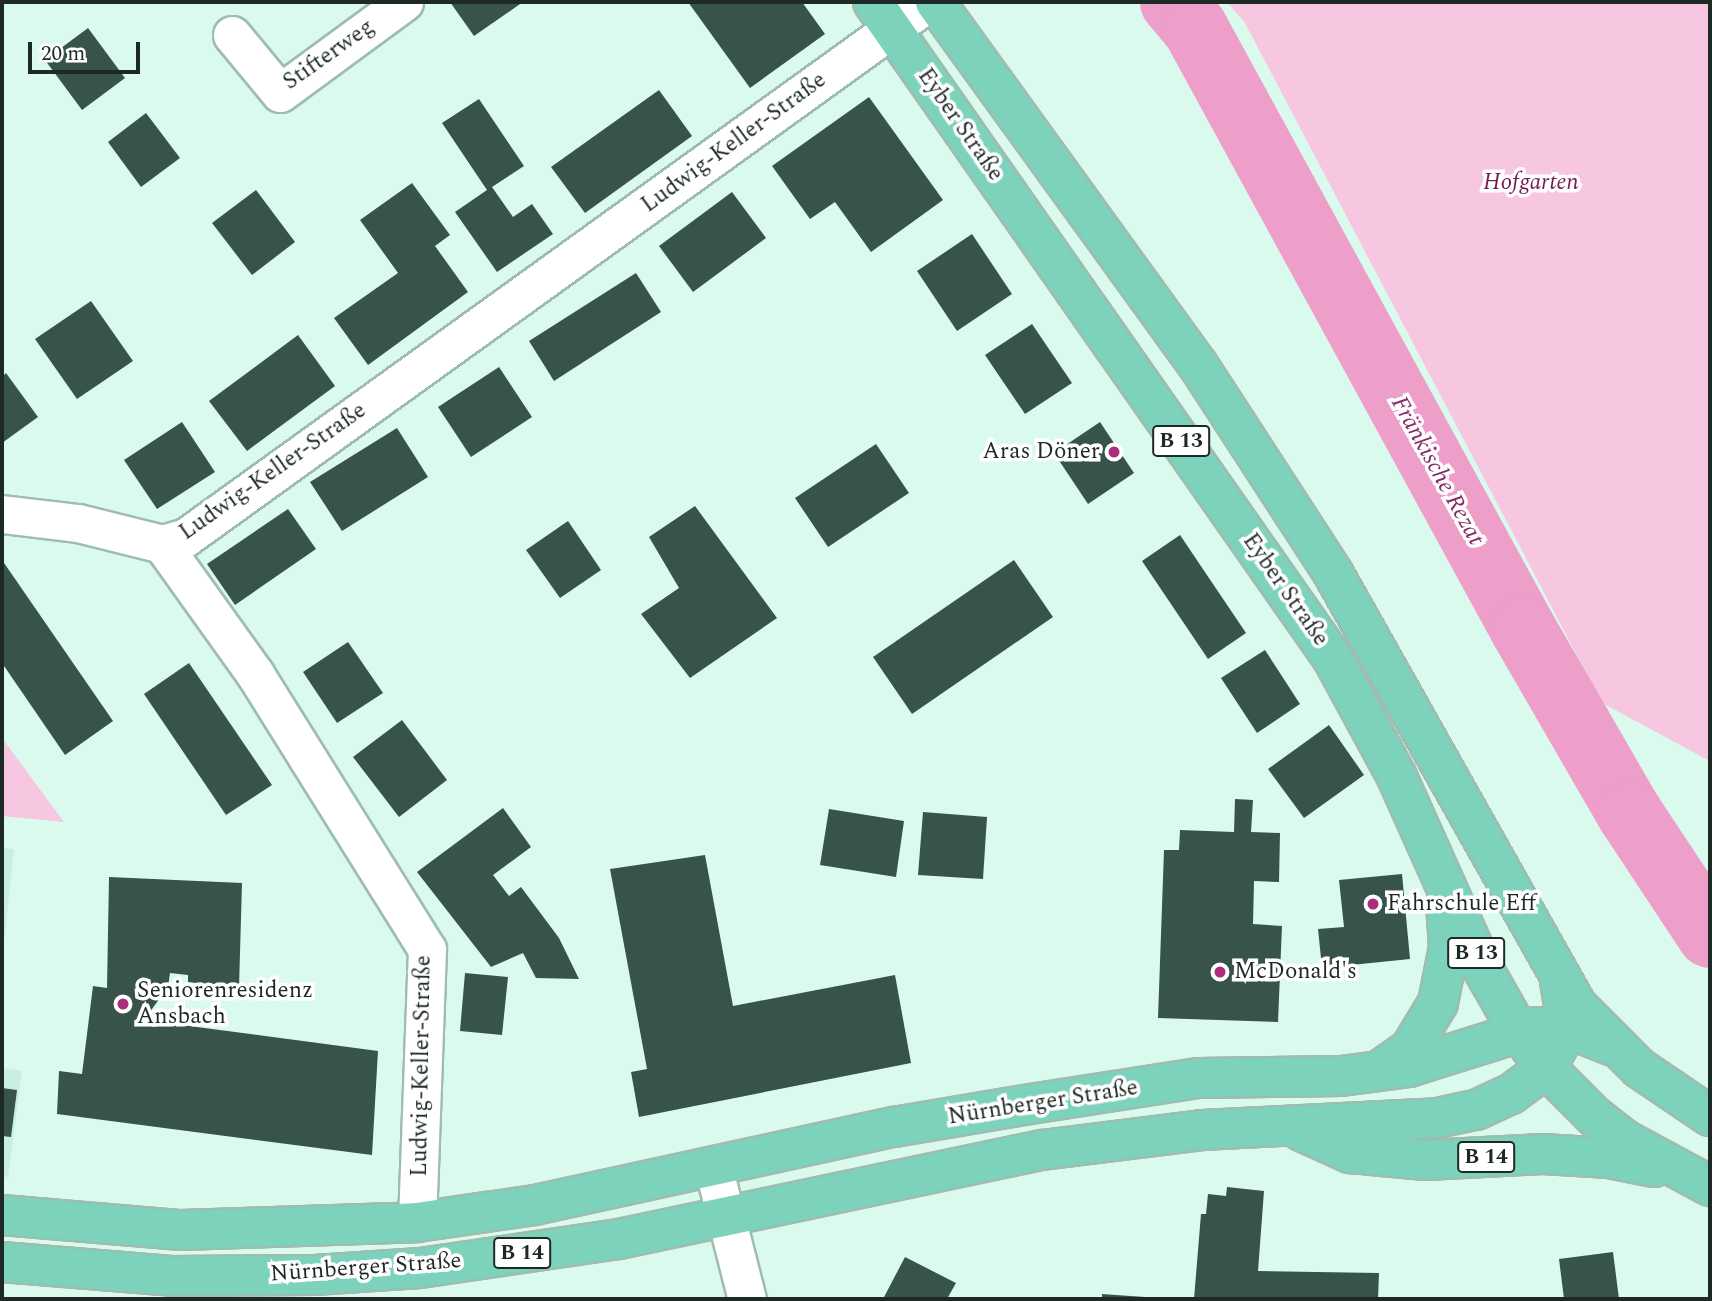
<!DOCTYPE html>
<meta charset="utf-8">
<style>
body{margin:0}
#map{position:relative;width:1712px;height:1301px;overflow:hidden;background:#dbfaee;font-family:Spectral,serif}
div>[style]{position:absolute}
.built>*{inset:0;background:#c8efe0}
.green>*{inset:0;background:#f7c6e0}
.river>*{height:66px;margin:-33px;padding:0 33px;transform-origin:33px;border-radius:33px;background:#ed9ec9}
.building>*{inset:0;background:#385349}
.roads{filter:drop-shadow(2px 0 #9ebcb0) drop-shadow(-2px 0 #9ebcb0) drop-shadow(0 2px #9ebcb0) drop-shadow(0 -2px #9ebcb0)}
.minor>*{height:37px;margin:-18.5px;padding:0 18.5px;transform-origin:18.5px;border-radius:18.5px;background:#fff}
.major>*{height:38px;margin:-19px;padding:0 19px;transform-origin:19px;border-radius:19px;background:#7dd2bb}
.dots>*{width:19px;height:19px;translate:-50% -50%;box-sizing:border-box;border:4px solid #fff;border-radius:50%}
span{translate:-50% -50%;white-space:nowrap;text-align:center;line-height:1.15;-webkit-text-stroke:7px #fff;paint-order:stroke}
.shield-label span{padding:2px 5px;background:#fff;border:2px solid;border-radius:5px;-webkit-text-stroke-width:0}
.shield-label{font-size:21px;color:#1d2924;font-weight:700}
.street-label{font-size:23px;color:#1d2924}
.park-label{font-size:23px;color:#751a55;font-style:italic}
.poi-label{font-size:23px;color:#1d2924}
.right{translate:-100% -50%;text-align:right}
.left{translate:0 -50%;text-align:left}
.water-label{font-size:24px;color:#872c65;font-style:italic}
.frame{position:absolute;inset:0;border:4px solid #1d2924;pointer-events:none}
.scale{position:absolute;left:28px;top:42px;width:112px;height:32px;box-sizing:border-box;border:4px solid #1d2924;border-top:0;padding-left:9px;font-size:21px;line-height:24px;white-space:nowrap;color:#1d2924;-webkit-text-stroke:5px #fff;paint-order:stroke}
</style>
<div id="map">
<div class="built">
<div style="clip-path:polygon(2px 848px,14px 849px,2px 960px)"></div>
<div style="clip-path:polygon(2px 1068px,22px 1071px,8px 1177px,2px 1176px)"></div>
</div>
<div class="green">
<div style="clip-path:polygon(1227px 2px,1710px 2px,1710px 761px,1602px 703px,1245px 23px)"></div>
<div style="clip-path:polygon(2px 738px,64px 822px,2px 816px)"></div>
</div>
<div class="river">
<div style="left:1173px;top:2px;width:34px;rotate:50deg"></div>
<div style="left:1195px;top:28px;width:685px;rotate:61.38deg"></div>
<div style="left:1523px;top:629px;width:214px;rotate:60deg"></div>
<div style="left:1630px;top:814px;width:145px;rotate:56.5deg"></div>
</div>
<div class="building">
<div style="clip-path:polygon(450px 2px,523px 2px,474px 36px)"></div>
<div style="clip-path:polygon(688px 2px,802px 2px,825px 34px,750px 88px)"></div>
<div style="clip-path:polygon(88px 28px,125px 78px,82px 110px,45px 60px)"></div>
<div style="clip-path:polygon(659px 90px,692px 136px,585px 213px,551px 167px)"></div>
<div style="clip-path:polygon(869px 97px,943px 200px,871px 252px,835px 202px,810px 219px,772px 166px)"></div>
<div style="clip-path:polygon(479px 99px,524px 166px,492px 187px,513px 217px,532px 204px,553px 234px,497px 272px,455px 212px,487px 190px,442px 123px)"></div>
<div style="clip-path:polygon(146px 113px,180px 158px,141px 187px,108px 142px)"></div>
<div style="clip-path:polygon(412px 183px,450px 235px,435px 246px,468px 292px,368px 365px,334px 318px,398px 273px,360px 220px)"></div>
<div style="clip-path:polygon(256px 190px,295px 242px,252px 275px,212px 223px)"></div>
<div style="clip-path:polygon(732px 192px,766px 238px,693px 292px,659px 246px)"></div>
<div style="clip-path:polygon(972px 234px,1012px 294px,957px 331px,917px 271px)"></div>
<div style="clip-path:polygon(636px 273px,661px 312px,554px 381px,529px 341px)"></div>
<div style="clip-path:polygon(91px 301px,133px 361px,77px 399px,35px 339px)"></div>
<div style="clip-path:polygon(1032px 324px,1072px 383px,1025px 414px,985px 355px)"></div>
<div style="clip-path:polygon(298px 335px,335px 386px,247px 451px,209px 401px)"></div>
<div style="clip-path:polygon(499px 367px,532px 417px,471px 457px,438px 407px)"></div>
<div style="clip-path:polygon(6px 373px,38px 417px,2px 443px,2px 377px)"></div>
<div style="clip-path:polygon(182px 422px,215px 472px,157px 509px,124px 460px)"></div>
<div style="clip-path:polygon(1100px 422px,1134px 473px,1088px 504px,1054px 453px)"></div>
<div style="clip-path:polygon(397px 428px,428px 477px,342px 531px,310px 482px)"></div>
<div style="clip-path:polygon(876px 444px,909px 493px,828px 547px,795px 498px)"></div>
<div style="clip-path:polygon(695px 506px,777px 618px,690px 678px,641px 614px,679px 588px,649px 537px)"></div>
<div style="clip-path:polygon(288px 509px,316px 549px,235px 605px,207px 564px)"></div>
<div style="clip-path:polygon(568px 521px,601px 570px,560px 598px,526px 550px)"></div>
<div style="clip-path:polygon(1180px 535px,1246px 633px,1208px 659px,1142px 561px)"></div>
<div style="clip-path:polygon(2px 560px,113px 721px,65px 755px,2px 663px)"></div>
<div style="clip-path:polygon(1014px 560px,1053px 617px,912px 714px,873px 657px)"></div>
<div style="clip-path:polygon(348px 642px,383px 693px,337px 723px,303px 672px)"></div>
<div style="clip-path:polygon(1265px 650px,1300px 704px,1257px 733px,1221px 678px)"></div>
<div style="clip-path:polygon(189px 663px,272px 785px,226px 815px,144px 694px)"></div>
<div style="clip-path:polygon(402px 720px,447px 780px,399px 817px,353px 757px)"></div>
<div style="clip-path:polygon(1329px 725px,1364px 775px,1304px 818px,1268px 769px)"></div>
<div style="clip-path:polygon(1235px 799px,1253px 800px,1251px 832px,1280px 833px,1279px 882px,1254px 881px,1253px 924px,1282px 926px,1278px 1022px,1158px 1018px,1164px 850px,1179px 850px,1180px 830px,1234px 832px)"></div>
<div style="clip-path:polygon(503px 808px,531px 847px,493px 875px,509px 896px,521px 887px,559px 938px,579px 979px,536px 978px,523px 953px,491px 967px,417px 872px)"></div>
<div style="clip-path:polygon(829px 809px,904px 821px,896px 877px,820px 865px)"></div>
<div style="clip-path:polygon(923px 812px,987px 817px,983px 879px,918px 875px)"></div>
<div style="clip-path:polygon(705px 855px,733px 1006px,895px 975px,911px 1063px,639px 1117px,631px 1072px,647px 1069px,610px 869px)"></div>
<div style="clip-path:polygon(1402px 874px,1410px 959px,1322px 968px,1318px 929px,1344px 927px,1339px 880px)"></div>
<div style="clip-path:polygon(109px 877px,242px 883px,239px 988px,188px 982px,188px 975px,170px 973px,168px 987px,144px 1020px,378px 1051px,372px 1155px,57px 1114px,59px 1071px,82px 1074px,93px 986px,107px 988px)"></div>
<div style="clip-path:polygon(465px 973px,508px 977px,502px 1035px,460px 1031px)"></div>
<div style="clip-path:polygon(2px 1088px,17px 1090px,11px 1137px,2px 1136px)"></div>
<div style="clip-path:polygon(1227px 1187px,1264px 1191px,1258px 1271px,1379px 1273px,1378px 1299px,1194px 1299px,1201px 1214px,1206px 1214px,1208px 1194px,1226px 1196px)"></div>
<div style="clip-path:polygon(1613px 1252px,1619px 1299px,1564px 1299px,1559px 1259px)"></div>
<div style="clip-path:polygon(905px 1257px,956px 1283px,947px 1299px,883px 1299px)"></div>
<div style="clip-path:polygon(1102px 1294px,1145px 1297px,1145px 1299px,1102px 1299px)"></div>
</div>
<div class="roads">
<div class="minor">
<div style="left:232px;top:35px;width:75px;rotate:50.4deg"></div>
<div style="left:280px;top:93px;width:154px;rotate:-36.3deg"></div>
<div style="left:2px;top:514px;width:77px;rotate:6.8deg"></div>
<div style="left:78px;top:523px;width:87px;rotate:14deg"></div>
<div style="left:162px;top:544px;width:25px;rotate:-16deg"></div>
<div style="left:186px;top:537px;width:916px;rotate:-35.76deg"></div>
<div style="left:162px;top:544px;width:160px;rotate:54.4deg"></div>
<div style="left:255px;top:674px;width:324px;rotate:58deg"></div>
<div style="left:427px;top:949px;width:273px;rotate:92.1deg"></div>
<div style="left:713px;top:1166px;width:137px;rotate:75.7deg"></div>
</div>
<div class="major">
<div style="left:873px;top:2px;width:802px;rotate:55deg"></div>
<div style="left:1333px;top:659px;width:134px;rotate:61.5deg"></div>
<div style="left:1397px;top:777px;width:210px;rotate:65.9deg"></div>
<div style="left:1483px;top:969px;width:73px;rotate:60.3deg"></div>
<div style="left:1519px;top:1032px;width:45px;rotate:53.1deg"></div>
<div style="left:1546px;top:1068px;width:68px;rotate:45deg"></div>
<div style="left:1594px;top:1116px;width:37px;rotate:38deg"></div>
<div style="left:1623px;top:1139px;width:99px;rotate:28.4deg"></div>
<div style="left:935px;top:2px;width:448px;rotate:54.1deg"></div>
<div style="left:1198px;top:365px;width:248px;rotate:57deg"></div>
<div style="left:1333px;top:573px;width:496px;rotate:60.6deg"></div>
<div style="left:1576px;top:1005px;width:89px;rotate:45deg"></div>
<div style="left:1639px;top:1068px;width:86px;rotate:34.1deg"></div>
<div style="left:1380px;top:1070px;width:37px;rotate:-35deg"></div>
<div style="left:1410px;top:1049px;width:54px;rotate:-58.7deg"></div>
<div style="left:1438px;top:1003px;width:57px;rotate:-78.9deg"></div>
<div style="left:1449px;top:947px;width:43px;rotate:-94deg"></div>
<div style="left:1301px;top:1131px;width:54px;rotate:24.2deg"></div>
<div style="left:1350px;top:1153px;width:21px;rotate:5deg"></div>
<div style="left:1371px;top:1155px;width:55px;rotate:5.2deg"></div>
<div style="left:1426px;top:1160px;width:117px;rotate:-2.9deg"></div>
<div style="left:1543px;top:1154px;width:66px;rotate:3.5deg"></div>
<div style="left:1609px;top:1158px;width:46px;rotate:11.3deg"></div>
<div style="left:2px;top:1215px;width:180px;rotate:4.8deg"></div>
<div style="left:181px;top:1230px;width:236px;rotate:-1.9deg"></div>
<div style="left:417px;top:1222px;width:119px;rotate:-8.2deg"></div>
<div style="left:535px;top:1205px;width:367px;rotate:-12.3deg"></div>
<div style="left:894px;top:1127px;width:132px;rotate:-9.6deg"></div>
<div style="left:1024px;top:1105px;width:176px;rotate:-8.8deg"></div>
<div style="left:1198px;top:1078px;width:143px;rotate:-0.8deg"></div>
<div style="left:1341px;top:1076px;width:69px;rotate:-7.5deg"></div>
<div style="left:1409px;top:1067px;width:133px;rotate:-17.5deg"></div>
<div style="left:1536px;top:1027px;width:32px;rotate:2deg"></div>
<div style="left:1568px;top:1028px;width:48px;rotate:21.8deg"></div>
<div style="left:2px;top:1262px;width:170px;rotate:4.7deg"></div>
<div style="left:171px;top:1276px;width:144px;rotate:-0.4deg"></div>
<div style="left:315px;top:1275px;width:105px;rotate:-3.8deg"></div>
<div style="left:420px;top:1268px;width:201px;rotate:-8.3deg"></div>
<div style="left:619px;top:1239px;width:432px;rotate:-11.9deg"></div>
<div style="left:1042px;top:1150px;width:161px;rotate:-7.1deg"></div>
<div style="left:1202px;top:1130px;width:235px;rotate:-2.9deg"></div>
<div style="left:1437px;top:1118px;width:40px;rotate:-12deg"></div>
<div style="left:1476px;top:1110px;width:38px;rotate:-25deg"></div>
<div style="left:1511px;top:1094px;width:44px;rotate:-36.6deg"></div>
<div style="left:1546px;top:1068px;width:46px;rotate:-61.2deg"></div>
<div style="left:1568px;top:1028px;width:48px;rotate:-99.7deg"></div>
</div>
</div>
<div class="dots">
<div style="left:1114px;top:452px;background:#ab2e7e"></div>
<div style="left:1373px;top:904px;background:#ab2e7e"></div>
<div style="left:1220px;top:972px;background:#ab2e7e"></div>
<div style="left:123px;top:1004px;background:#ab2e7e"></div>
</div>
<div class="shield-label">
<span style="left:1181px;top:441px">B 13</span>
<span style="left:1476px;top:953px">B 13</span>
<span style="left:1486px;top:1157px">B 14</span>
<span style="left:522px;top:1253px">B 14</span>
</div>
<div class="street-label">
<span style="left:329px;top:55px;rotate:-35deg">Stifterweg</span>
<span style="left:960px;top:125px;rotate:55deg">Eyber Straße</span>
<span style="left:734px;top:143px;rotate:-36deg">Ludwig-Keller-Straße</span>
<span style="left:273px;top:472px;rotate:-35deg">Ludwig-Keller-Straße</span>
<span style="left:1285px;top:590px;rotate:55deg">Eyber Straße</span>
<span style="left:422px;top:1066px;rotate:-89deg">Ludwig-Keller-Straße</span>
<span style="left:1043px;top:1103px;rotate:-9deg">Nürnberger Straße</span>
<span style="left:366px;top:1268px;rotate:-4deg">Nürnberger Straße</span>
</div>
<div class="park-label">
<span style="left:1531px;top:183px">Hofgarten</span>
</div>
<div class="poi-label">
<span class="right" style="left:1100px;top:452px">Aras Döner</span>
<span class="left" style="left:1387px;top:904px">Fahrschule Eff</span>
<span class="left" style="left:1234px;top:972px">McDonald's</span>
<span class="left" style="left:137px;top:1004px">Seniorenresidenz<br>Ansbach</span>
</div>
<div class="water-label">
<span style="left:1437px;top:471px;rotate:61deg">Fränkische Rezat</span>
</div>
<div class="frame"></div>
<div class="scale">20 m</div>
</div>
